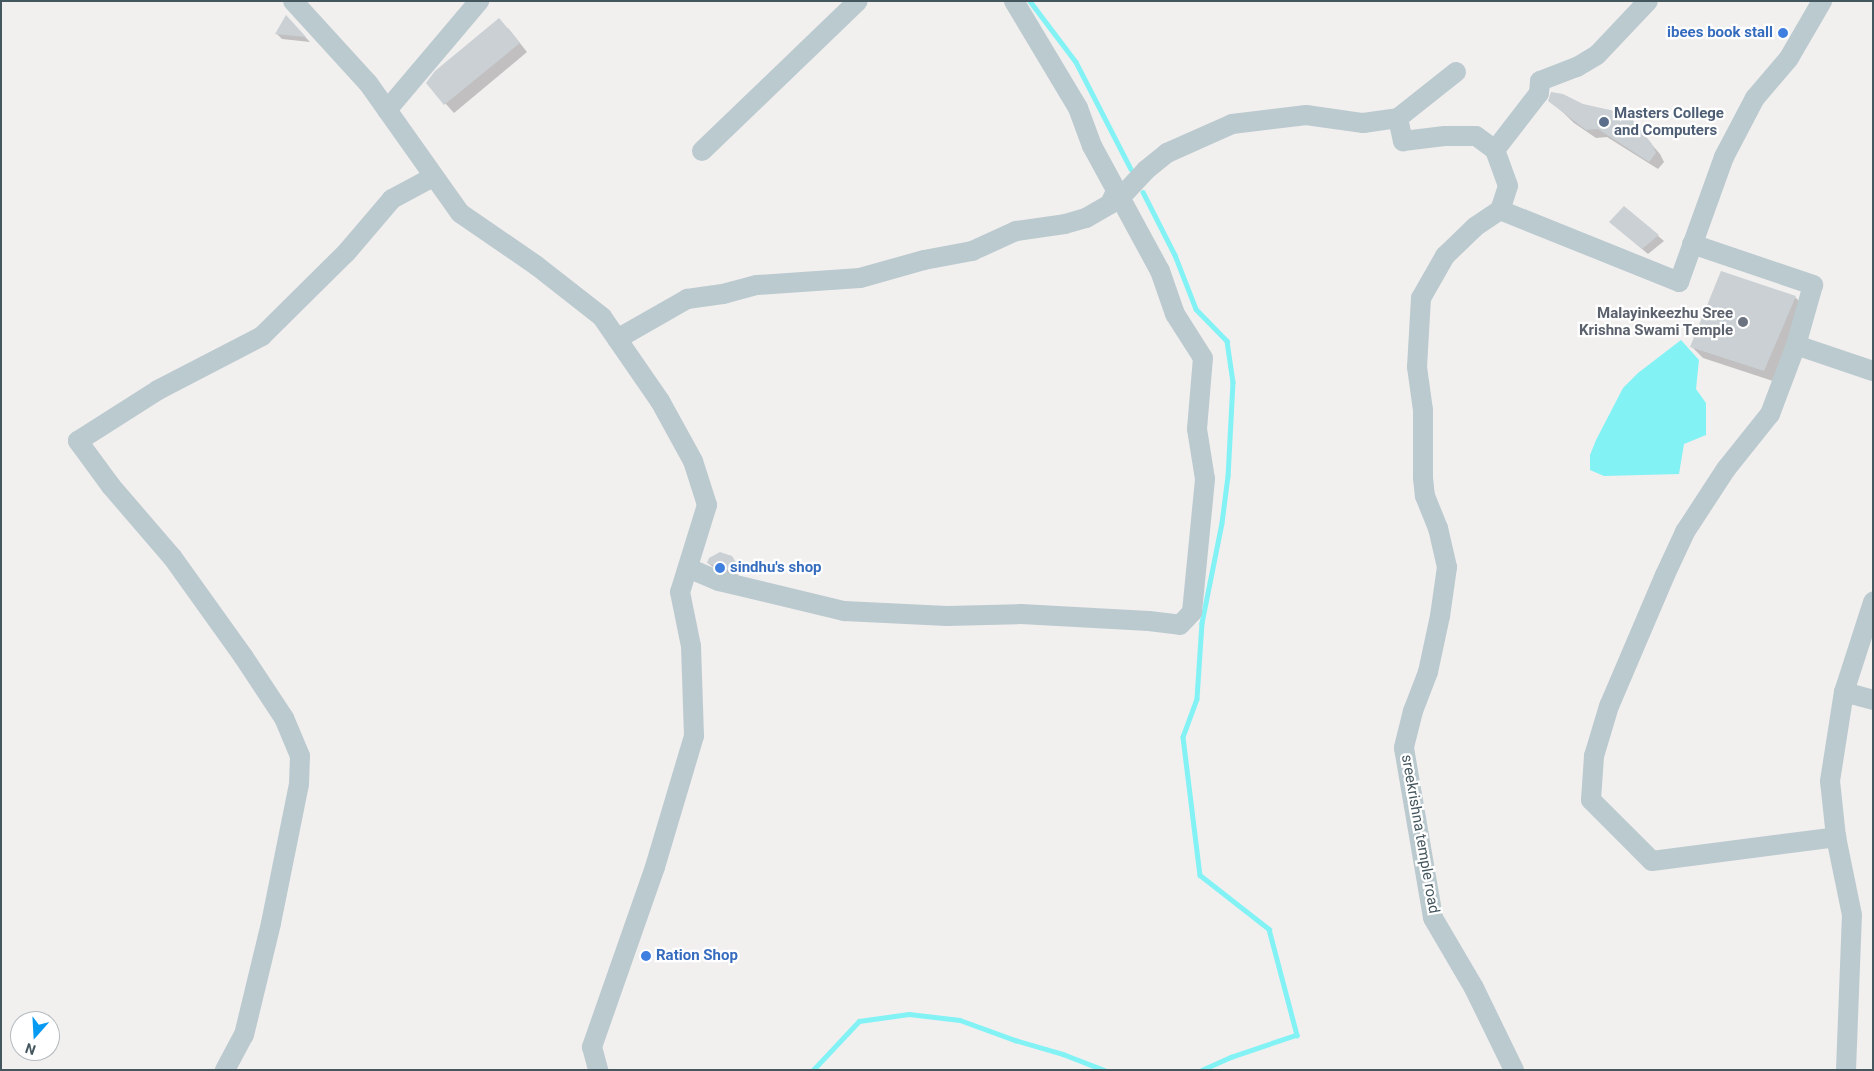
<!DOCTYPE html>
<style>
body{margin:0}
#map{position:relative;width:1874px;height:1071px;overflow:hidden;background:#f2efef;font-family:Roboto,sans-serif}
div>[style]{position:absolute}
.water>*{inset:0;background:#82f2f5}
.shadow>*{inset:0;background:#0003}
.stream>*{height:4.5px;margin:-2.25px;padding:0 2.25px;transform-origin:2.25px;border-radius:2.25px;background:#82f2f5}
.building>*{inset:0;background:#cad0d4}
.minor>*{height:20px;margin:-10px;padding:0 10px;transform-origin:10px;border-radius:10px;background:#bbcacf}
.dots>*{width:14px;height:14px;translate:-50% -50%;box-sizing:border-box;border:2px solid #fff;border-radius:50%}
span{translate:-50% -50%;white-space:nowrap;text-align:center;line-height:1.15;-webkit-text-stroke:4.5px #fff;paint-order:stroke}
.shop-label{font-size:15px;color:#366cbe;font-weight:700}
.right{translate:-100% -50%;text-align:right}
.left{translate:0 -50%;text-align:left}
.service-label{font-size:15px;color:#4e5e75;font-weight:700}
.worship-label{font-size:15px;color:#5b616d;font-weight:700}
.street-label{font-size:15px;color:#45575e}
.frame{position:absolute;inset:0;border:2px solid #45575e;pointer-events:none}
.north{position:absolute;left:10px;top:1011px;width:50px;height:50px;box-sizing:border-box;background:#fff;border:1px solid #b5bcbf;border-radius:50%;rotate:199deg;font-size:14px;font-weight:700;line-height:20px;text-align:center;color:#45575e}
.north::after{content:'';display:block;margin:auto;width:18px;height:22px;background:#079af3;clip-path:polygon(50% 0,100% 100%,50% 72%,0 100%)}
</style>
<div id="map">
<div class="water">
<div style="clip-path:polygon(1681px 340px,1699px 360px,1696px 389px,1706px 403px,1706px 435px,1684px 444px,1679px 474px,1604px 476px,1590px 470px,1590px 455px,1596px 440px,1623px 388px,1638px 373px)"></div>
</div>
<div class="shadow">
<div style="clip-path:polygon(291px 22px,310px 42px,282px 39px,277px 34px)"></div>
<div style="clip-path:polygon(508px 28px,527px 52px,454px 113px,427px 83px)"></div>
<div style="clip-path:polygon(1550px 100px,1583px 105px,1632px 122px,1660px 154px,1664px 162px,1658px 169px,1607px 137px,1596px 138px,1574px 123px)"></div>
<div style="clip-path:polygon(1625px 208px,1664px 241px,1648px 254px,1616px 227px)"></div>
<div style="clip-path:polygon(1722px 273px,1796px 298px,1807px 309px,1776px 382px,1703px 358px,1692px 347px)"></div>
<div style="clip-path:polygon(732px 557px,740px 568px,738px 577px,714px 568px,708px 563px)"></div>
</div>
<div class="stream">
<div style="left:1030px;top:1px;width:76px;rotate:53deg"></div>
<div style="left:1076px;top:62px;width:120px;rotate:62.8deg"></div>
<div style="left:1143px;top:192px;width:71px;rotate:63.1deg"></div>
<div style="left:1175px;top:255px;width:58px;rotate:68.7deg"></div>
<div style="left:1196px;top:309px;width:45px;rotate:45.9deg"></div>
<div style="left:1227px;top:341px;width:41px;rotate:81.7deg"></div>
<div style="left:1233px;top:382px;width:94px;rotate:93deg"></div>
<div style="left:1228px;top:476px;width:47px;rotate:97.3deg"></div>
<div style="left:1222px;top:523px;width:102px;rotate:101.3deg"></div>
<div style="left:1202px;top:623px;width:76px;rotate:93.8deg"></div>
<div style="left:1197px;top:699px;width:40px;rotate:110.2deg"></div>
<div style="left:1183px;top:737px;width:139px;rotate:83deg"></div>
<div style="left:1200px;top:875px;width:88px;rotate:38deg"></div>
<div style="left:1269px;top:929px;width:110px;rotate:75.2deg"></div>
<div style="left:1297px;top:1035px;width:69px;rotate:161.3deg"></div>
<div style="left:1232px;top:1057px;width:32px;rotate:156deg"></div>
<div style="left:813px;top:1070px;width:67px;rotate:-46.8deg"></div>
<div style="left:859px;top:1021px;width:50px;rotate:-8deg"></div>
<div style="left:909px;top:1014px;width:51px;rotate:6.7deg"></div>
<div style="left:960px;top:1020px;width:59px;rotate:20deg"></div>
<div style="left:1015px;top:1040px;width:50px;rotate:16.3deg"></div>
<div style="left:1063px;top:1054px;width:44px;rotate:21.3deg"></div>
</div>
<div class="building">
<div style="clip-path:polygon(286px 15px,306px 37px,275px 34px)"></div>
<div style="clip-path:polygon(499px 18px,520px 43px,444px 105px,426px 83px,435px 71px)"></div>
<div style="clip-path:polygon(1551px 92px,1563px 94px,1583px 104px,1628px 114px,1652px 144px,1656px 153px,1649px 162px,1598px 129px,1586px 130px,1548px 101px)"></div>
<div style="clip-path:polygon(1624px 206px,1659px 235px,1642px 249px,1609px 222px)"></div>
<div style="clip-path:polygon(1721px 271px,1796px 296px,1764px 371px,1690px 347px)"></div>
<div style="clip-path:polygon(720px 552px,732px 556px,735px 561px,733px 572px,707px 563px,709px 558px)"></div>
</div>
<div class="minor">
<div style="left:293px;top:1px;width:111px;rotate:47.6deg"></div>
<div style="left:368px;top:83px;width:159px;rotate:54.7deg"></div>
<div style="left:460px;top:213px;width:93px;rotate:34.5deg"></div>
<div style="left:537px;top:266px;width:83px;rotate:38.1deg"></div>
<div style="left:602px;top:317px;width:102px;rotate:55.4deg"></div>
<div style="left:660px;top:401px;width:68px;rotate:61.2deg"></div>
<div style="left:693px;top:461px;width:46px;rotate:72.3deg"></div>
<div style="left:707px;top:505px;width:91px;rotate:107.2deg"></div>
<div style="left:680px;top:592px;width:55px;rotate:78.5deg"></div>
<div style="left:691px;top:646px;width:90px;rotate:88.1deg"></div>
<div style="left:694px;top:736px;width:137px;rotate:106.6deg"></div>
<div style="left:655px;top:867px;width:191px;rotate:109.3deg"></div>
<div style="left:592px;top:1047px;width:24px;rotate:75deg"></div>
<div style="left:387px;top:110px;width:143px;rotate:-49.8deg"></div>
<div style="left:1398px;top:118px;width:74px;rotate:-38.4deg"></div>
<div style="left:1495px;top:150px;width:72px;rotate:-52.3deg"></div>
<div style="left:1539px;top:93px;width:12px;rotate:-85deg"></div>
<div style="left:1540px;top:81px;width:40px;rotate:-21deg"></div>
<div style="left:1577px;top:67px;width:23px;rotate:-31deg"></div>
<div style="left:1597px;top:55px;width:74px;rotate:-46.6deg"></div>
<div style="left:702px;top:151px;width:216px;rotate:-43.9deg"></div>
<div style="left:1110px;top:204px;width:13px;rotate:-32deg"></div>
<div style="left:1121px;top:197px;width:37px;rotate:-47deg"></div>
<div style="left:1146px;top:170px;width:27px;rotate:-39deg"></div>
<div style="left:1167px;top:153px;width:71px;rotate:-24deg"></div>
<div style="left:1232px;top:124px;width:75px;rotate:-6.9deg"></div>
<div style="left:1306px;top:115px;width:58px;rotate:8deg"></div>
<div style="left:1363px;top:123px;width:35px;rotate:-8deg"></div>
<div style="left:1398px;top:118px;width:24px;rotate:78deg"></div>
<div style="left:1403px;top:141px;width:42px;rotate:-6.8deg"></div>
<div style="left:1445px;top:136px;width:31px"></div>
<div style="left:1476px;top:136px;width:24px;rotate:36deg"></div>
<div style="left:1495px;top:150px;width:38px;rotate:70deg"></div>
<div style="left:1508px;top:186px;width:25px;rotate:108deg"></div>
<div style="left:1500px;top:210px;width:30px;rotate:146deg"></div>
<div style="left:1475px;top:227px;width:42px;rotate:136deg"></div>
<div style="left:1445px;top:256px;width:48px;rotate:119.7deg"></div>
<div style="left:1421px;top:298px;width:69px;rotate:93.3deg"></div>
<div style="left:1417px;top:367px;width:43px;rotate:82.1deg"></div>
<div style="left:1423px;top:410px;width:68px;rotate:90deg"></div>
<div style="left:1423px;top:478px;width:18px;rotate:84deg"></div>
<div style="left:1425px;top:496px;width:35px;rotate:68deg"></div>
<div style="left:1438px;top:528px;width:40px;rotate:77deg"></div>
<div style="left:1447px;top:567px;width:49px;rotate:98.1deg"></div>
<div style="left:1440px;top:616px;width:57px;rotate:102.1deg"></div>
<div style="left:1428px;top:672px;width:42px;rotate:111deg"></div>
<div style="left:1413px;top:711px;width:38px;rotate:104deg"></div>
<div style="left:1404px;top:748px;width:172px;rotate:80.3deg"></div>
<div style="left:1433px;top:918px;width:81px;rotate:59.6deg"></div>
<div style="left:1474px;top:988px;width:91px;rotate:64deg"></div>
<div style="left:1500px;top:210px;width:193px;rotate:21.9deg"></div>
<div style="left:1679px;top:282px;width:133px;rotate:-70.2deg"></div>
<div style="left:1724px;top:157px;width:67px;rotate:-62.3deg"></div>
<div style="left:1755px;top:98px;width:52px;rotate:-49.6deg"></div>
<div style="left:1789px;top:58px;width:66px;rotate:-59.9deg"></div>
<div style="left:1692px;top:244px;width:128px;rotate:18.7deg"></div>
<div style="left:1813px;top:285px;width:62px;rotate:105.8deg"></div>
<div style="left:1796px;top:345px;width:81px;rotate:18.7deg"></div>
<div style="left:617px;top:339px;width:81px;rotate:-29.7deg"></div>
<div style="left:687px;top:299px;width:36px;rotate:-8deg"></div>
<div style="left:723px;top:294px;width:35px;rotate:-15deg"></div>
<div style="left:757px;top:285px;width:103px;rotate:-3.9deg"></div>
<div style="left:860px;top:278px;width:66px;rotate:-15.7deg"></div>
<div style="left:924px;top:260px;width:49px;rotate:-10.6deg"></div>
<div style="left:972px;top:251px;width:48px;rotate:-24.4deg"></div>
<div style="left:1016px;top:231px;width:49px;rotate:-8.1deg"></div>
<div style="left:1065px;top:224px;width:22px;rotate:-16deg"></div>
<div style="left:1086px;top:218px;width:28px;rotate:-30deg"></div>
<div style="left:1110px;top:204px;width:14px;rotate:-65deg"></div>
<div style="left:1796px;top:345px;width:74px;rotate:110.6deg"></div>
<div style="left:1770px;top:414px;width:70px;rotate:128.7deg"></div>
<div style="left:1726px;top:469px;width:75px;rotate:123.1deg"></div>
<div style="left:1685px;top:532px;width:47px;rotate:114.9deg"></div>
<div style="left:1665px;top:575px;width:142px;rotate:113.1deg"></div>
<div style="left:1609px;top:706px;width:52px;rotate:106.7deg"></div>
<div style="left:1594px;top:756px;width:44px;rotate:93.9deg"></div>
<div style="left:1591px;top:800px;width:86px;rotate:45deg"></div>
<div style="left:1652px;top:861px;width:186px;rotate:-7.4deg"></div>
<div style="left:688px;top:568px;width:34px;rotate:23deg"></div>
<div style="left:719px;top:581px;width:129px;rotate:13.5deg"></div>
<div style="left:844px;top:611px;width:103px;rotate:2.8deg"></div>
<div style="left:947px;top:616px;width:74px;rotate:-1.5deg"></div>
<div style="left:1021px;top:614px;width:128px;rotate:3.1deg"></div>
<div style="left:1149px;top:621px;width:31px;rotate:7deg"></div>
<div style="left:1180px;top:625px;width:18px;rotate:-47deg"></div>
<div style="left:1192px;top:612px;width:134px;rotate:-84.4deg"></div>
<div style="left:1205px;top:479px;width:51px;rotate:-99.1deg"></div>
<div style="left:1197px;top:429px;width:71px;rotate:-85.2deg"></div>
<div style="left:1203px;top:358px;width:52px;rotate:-122.5deg"></div>
<div style="left:1175px;top:314px;width:46px;rotate:-109.2deg"></div>
<div style="left:1160px;top:271px;width:142px;rotate:-118.5deg"></div>
<div style="left:1092px;top:146px;width:40px;rotate:-110.2deg"></div>
<div style="left:1078px;top:108px;width:125px;rotate:-120.9deg"></div>
<div style="left:1844px;top:692px;width:30px;rotate:15deg"></div>
<div style="left:225px;top:1070px;width:40px;rotate:-62deg"></div>
<div style="left:244px;top:1035px;width:115px;rotate:-76.4deg"></div>
<div style="left:271px;top:923px;width:142px;rotate:-78.6deg"></div>
<div style="left:299px;top:784px;width:28px;rotate:-88deg"></div>
<div style="left:300px;top:756px;width:41px;rotate:-112.8deg"></div>
<div style="left:284px;top:718px;width:74px;rotate:-123.5deg"></div>
<div style="left:243px;top:656px;width:122px;rotate:-125.6deg"></div>
<div style="left:172px;top:557px;width:94px;rotate:-130.7deg"></div>
<div style="left:111px;top:486px;width:56px;rotate:-126.3deg"></div>
<div style="left:78px;top:441px;width:95px;rotate:-32.5deg"></div>
<div style="left:158px;top:390px;width:117px;rotate:-27.4deg"></div>
<div style="left:262px;top:336px;width:118px;rotate:-44.7deg"></div>
<div style="left:346px;top:253px;width:71px;rotate:-49.6deg"></div>
<div style="left:392px;top:199px;width:47px;rotate:-28.2deg"></div>
<div style="left:1846px;top:1070px;width:155px;rotate:-87.8deg"></div>
<div style="left:1852px;top:915px;width:80px;rotate:-101.6deg"></div>
<div style="left:1836px;top:837px;width:56px;rotate:-96.1deg"></div>
<div style="left:1830px;top:781px;width:90px;rotate:-81.1deg"></div>
<div style="left:1844px;top:692px;width:95px;rotate:-72.1deg"></div>
</div>
<div class="dots">
<div style="left:1783px;top:33px;background:#3f7fe0"></div>
<div style="left:1604px;top:122px;background:#5c6f8a"></div>
<div style="left:1743px;top:322px;background:#6b7280"></div>
<div style="left:720px;top:568px;background:#3f7fe0"></div>
<div style="left:646px;top:956px;background:#3f7fe0"></div>
</div>
<div class="shop-label">
<span class="right" style="left:1773px;top:33px">ibees book stall</span>
<span class="left" style="left:730px;top:568px">sindhu's shop</span>
<span class="left" style="left:656px;top:956px">Ration Shop</span>
</div>
<div class="service-label">
<span class="left" style="left:1614px;top:122px">Masters College<br>and Computers</span>
</div>
<div class="worship-label">
<span class="right" style="left:1733px;top:322px">Malayinkeezhu Sree<br>Krishna Swami Temple</span>
</div>
<div class="street-label">
<span style="left:1420px;top:834px;rotate:80deg">sreekrishna temple road</span>
</div>
<div class="frame"></div>
<div class="north">N</div>
</div>
